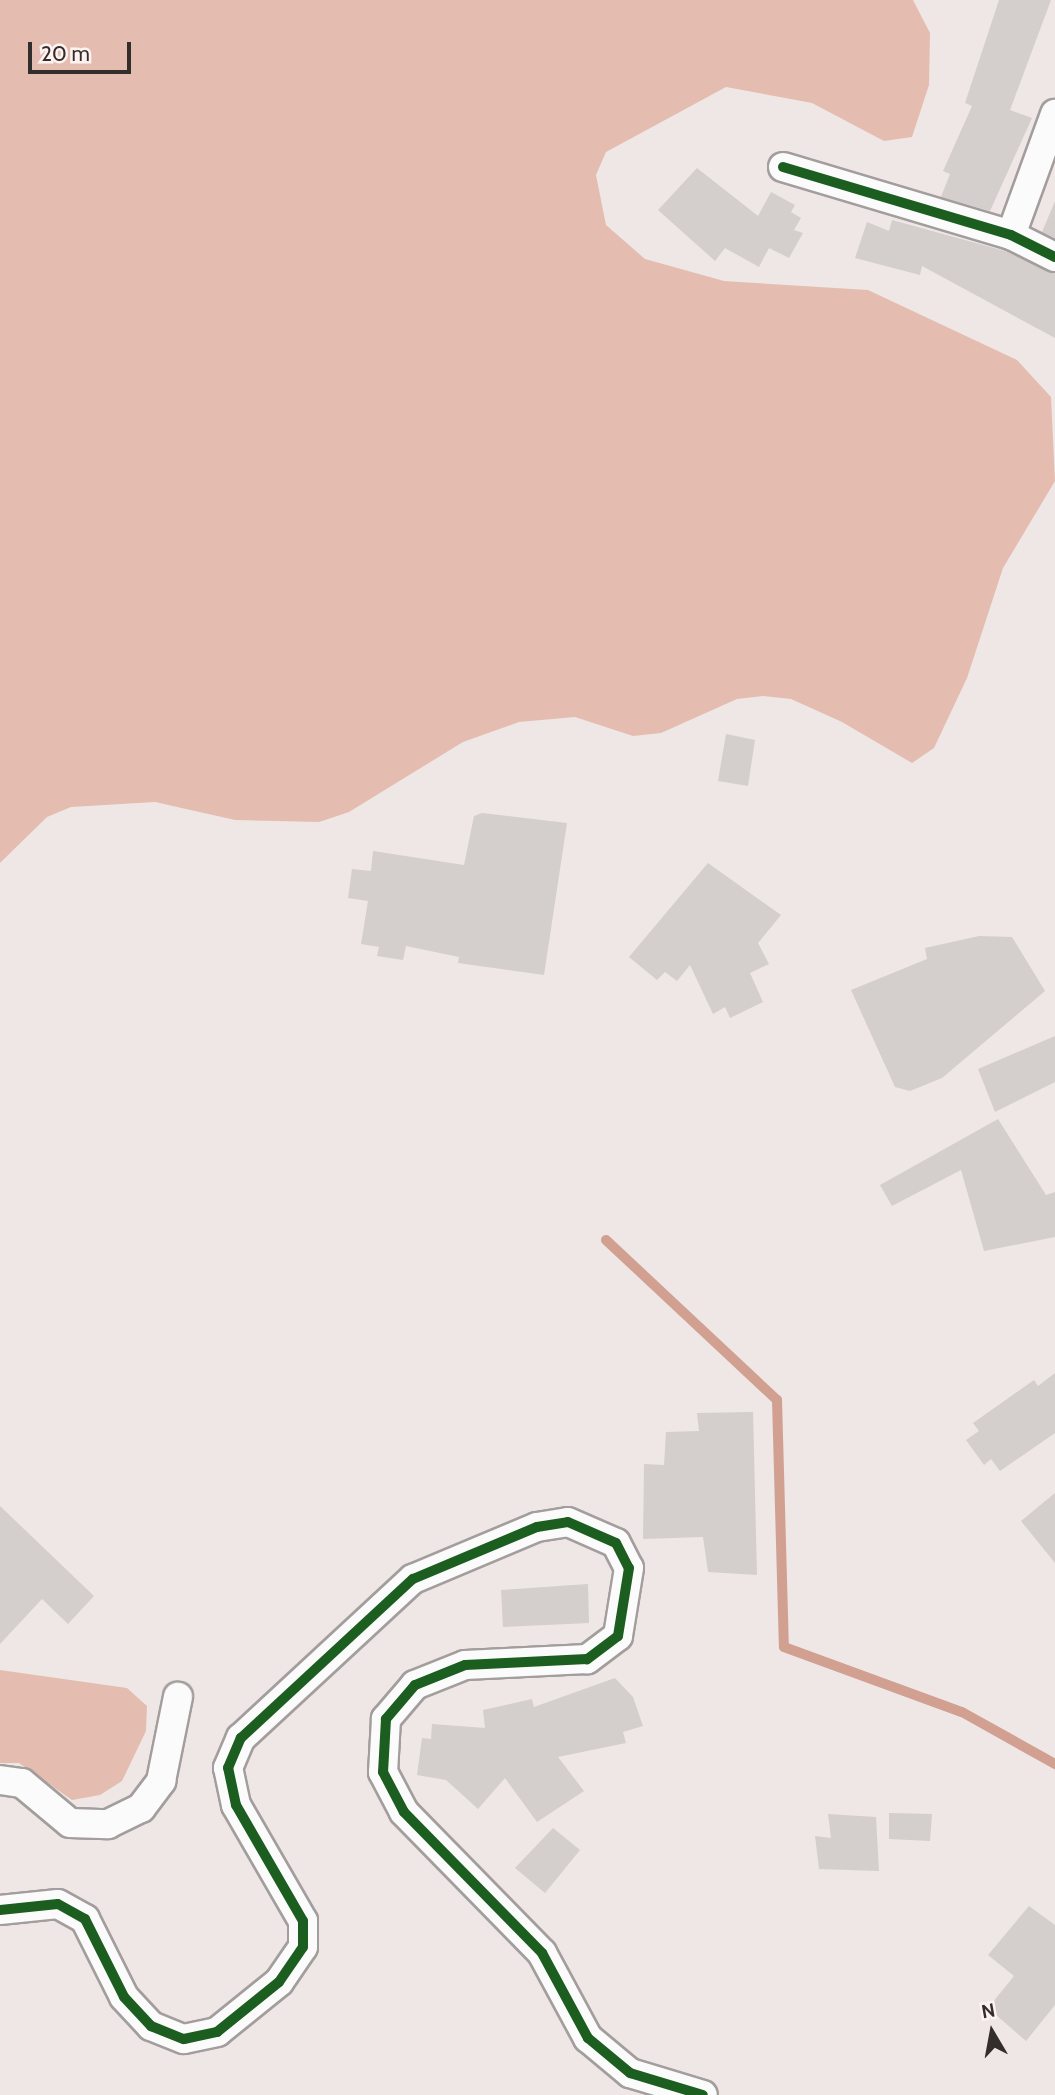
<!DOCTYPE html>
<style>
body{margin:0}
#map{position:relative;width:1055px;height:2095px;overflow:hidden;background:#eee7e5;font-family:Cabin,sans-serif}
div>[style]{position:absolute}
.forest>*{inset:0;background:#e5bdb0}
.stream>*{height:10px;margin:-5px;padding:0 5px;transform-origin:5px;border-radius:5px;background:#d1a091}
.building>*{inset:0;background:#d4cecc}
.roads{filter:drop-shadow(2px 0 #a39e9d) drop-shadow(-2px 0 #a39e9d) drop-shadow(0 2px #a39e9d) drop-shadow(0 -2px #a39e9d)}
.minor>*{height:28px;margin:-14px;padding:0 14px;transform-origin:14px;border-radius:14px;background:#fcfbfb}
.cycleway>*{height:10px;margin:-5px;padding:0 5px;transform-origin:5px;border-radius:5px;background:#1b5e20}
span{translate:-50% -50%;white-space:nowrap;text-align:center;line-height:1.15;-webkit-text-stroke:5px #fef3f0;paint-order:stroke}
.north{position:absolute;left:957px;top:1997px;width:70px;height:70px;-webkit-text-stroke:5px #fef3f0;paint-order:stroke;rotate:350deg;font-size:19px;font-weight:700;line-height:28px;text-align:center;color:#332e2c}
.north::after{content:'';display:block;margin:auto;width:24px;height:32px;background:#332e2c;clip-path:polygon(50% 0,100% 100%,50% 72%,0 100%)}
.scale{position:absolute;left:28px;top:42px;width:103px;height:32px;box-sizing:border-box;border:4px solid #332e2c;border-top:0;padding-left:9px;font-size:21px;line-height:24px;white-space:nowrap;color:#332e2c;-webkit-text-stroke:5px #fef3f0;paint-order:stroke}
</style>
<div id="map">
<div class="forest">
<div style="clip-path:polygon(0 0,913px 0,930px 33px,929px 85px,912px 137px,884px 141px,812px 103px,726px 87px,606px 152px,596px 175px,606px 225px,645px 259px,724px 281px,868px 290px,1017px 360px,1051px 397px,1055px 481px,1003px 568px,967px 678px,934px 748px,912px 763px,842px 722px,791px 699px,763px 696px,737px 699px,661px 733px,633px 736px,575px 717px,519px 722px,463px 742px,349px 812px,319px 822px,235px 820px,155px 802px,71px 807px,47px 817px,0 863px)"></div>
<div style="clip-path:polygon(0 1670px,127px 1688px,147px 1706px,146px 1731px,122px 1781px,100px 1795px,72px 1800px,19px 1763px,0 1763px)"></div>
</div>
<div class="stream">
<div style="left:606px;top:1240px;width:234px;rotate:43.1deg"></div>
<div style="left:777px;top:1400px;width:247px;rotate:88.4deg"></div>
<div style="left:784px;top:1647px;width:189px;rotate:20.1deg"></div>
<div style="left:962px;top:1712px;width:107px;rotate:29.2deg"></div>
</div>
<div class="building">
<div style="clip-path:polygon(999px 0,1051px 0,1010px 110px,1032px 118px,990px 211px,941px 197px,950px 174px,943px 171px,972px 106px,965px 103px)"></div>
<div style="clip-path:polygon(697px 168px,758px 216px,771px 192px,795px 205px,791px 212px,801px 218px,794px 230px,803px 233px,789px 258px,769px 248px,759px 267px,725px 248px,715px 261px,658px 210px)"></div>
<div style="clip-path:polygon(1055px 201px,1055px 238px,1042px 232px)"></div>
<div style="clip-path:polygon(892px 220px,1005px 251px,1055px 273px,1055px 338px,922px 266px,920px 275px,855px 258px,867px 222px,889px 231px)"></div>
<div style="clip-path:polygon(726px 734px,755px 740px,748px 786px,718px 781px)"></div>
<div style="clip-path:polygon(482px 813px,567px 823px,544px 975px,458px 963px,459px 957px,406px 946px,403px 960px,377px 956px,379px 947px,361px 944px,368px 901px,348px 898px,352px 869px,371px 871px,373px 851px,464px 865px,474px 816px)"></div>
<div style="clip-path:polygon(708px 863px,781px 915px,758px 943px,769px 964px,750px 973px,763px 1002px,730px 1018px,725px 1007px,713px 1014px,690px 965px,677px 981px,665px 972px,657px 980px,629px 957px)"></div>
<div style="clip-path:polygon(979px 936px,1012px 937px,1045px 991px,942px 1078px,910px 1091px,895px 1087px,851px 990px,927px 959px,925px 948px)"></div>
<div style="clip-path:polygon(1055px 1036px,1055px 1082px,995px 1112px,978px 1069px)"></div>
<div style="clip-path:polygon(998px 1119px,1046px 1195px,1055px 1192px,1055px 1237px,984px 1251px,961px 1170px,892px 1206px,880px 1185px)"></div>
<div style="clip-path:polygon(1055px 1373px,1055px 1433px,1000px 1471px,991px 1459px,984px 1465px,966px 1440px,979px 1431px,973px 1423px,1034px 1380px,1038px 1386px)"></div>
<div style="clip-path:polygon(753px 1412px,757px 1575px,708px 1572px,703px 1537px,643px 1539px,644px 1464px,664px 1465px,666px 1432px,699px 1431px,697px 1413px)"></div>
<div style="clip-path:polygon(1055px 1493px,1055px 1563px,1021px 1521px)"></div>
<div style="clip-path:polygon(0 1506px,94px 1596px,68px 1624px,42px 1599px,0 1644px)"></div>
<div style="clip-path:polygon(588px 1584px,589px 1623px,503px 1627px,501px 1590px)"></div>
<div style="clip-path:polygon(615px 1678px,633px 1697px,643px 1726px,623px 1732px,626px 1743px,558px 1757px,584px 1791px,537px 1822px,505px 1778px,478px 1809px,446px 1780px,417px 1775px,422px 1738px,431px 1739px,432px 1724px,485px 1728px,483px 1710px,532px 1699px,534px 1707px)"></div>
<div style="clip-path:polygon(889px 1813px,932px 1814px,930px 1841px,889px 1839px)"></div>
<div style="clip-path:polygon(828px 1814px,876px 1817px,879px 1871px,819px 1869px,815px 1836px,831px 1838px)"></div>
<div style="clip-path:polygon(553px 1828px,580px 1850px,545px 1893px,515px 1868px)"></div>
<div style="clip-path:polygon(1029px 1906px,1055px 1925px,1055px 2005px,1026px 2041px,988px 2008px,1014px 1976px,988px 1955px)"></div>
</div>
<div class="roads">
<div class="minor">
<div style="left:783px;top:167px;width:238px;rotate:16.6deg"></div>
<div style="left:1011px;top:235px;width:49px;rotate:26.6deg"></div>
<div style="left:1011px;top:235px;width:129px;rotate:-70deg"></div>
<div style="left:0;top:1780px;width:22px;rotate:8deg"></div>
<div style="left:22px;top:1783px;width:62px;rotate:39.8deg"></div>
<div style="left:70px;top:1823px;width:38px;rotate:2deg"></div>
<div style="left:108px;top:1824px;width:37px;rotate:-26deg"></div>
<div style="left:141px;top:1808px;width:34px;rotate:-53deg"></div>
<div style="left:161px;top:1781px;width:86px;rotate:-78.6deg"></div>
<div style="left:0;top:1910px;width:58px;rotate:-5.9deg"></div>
<div style="left:58px;top:1904px;width:31px;rotate:29deg"></div>
<div style="left:85px;top:1919px;width:87px;rotate:63.4deg"></div>
<div style="left:124px;top:1997px;width:40px;rotate:47deg"></div>
<div style="left:151px;top:2026px;width:35px;rotate:22deg"></div>
<div style="left:184px;top:2039px;width:34px;rotate:-12deg"></div>
<div style="left:217px;top:2032px;width:80px;rotate:-38.9deg"></div>
<div style="left:279px;top:1982px;width:42px;rotate:-55.6deg"></div>
<div style="left:303px;top:1947px;width:26px;rotate:-90deg"></div>
<div style="left:303px;top:1921px;width:134px;rotate:-120deg"></div>
<div style="left:236px;top:1805px;width:38px;rotate:-102deg"></div>
<div style="left:228px;top:1768px;width:33px;rotate:-67deg"></div>
<div style="left:241px;top:1738px;width:234px;rotate:-42.8deg"></div>
<div style="left:413px;top:1579px;width:134px;rotate:-22.8deg"></div>
<div style="left:537px;top:1527px;width:31px;rotate:-9deg"></div>
<div style="left:568px;top:1522px;width:52px;rotate:23.6deg"></div>
<div style="left:616px;top:1543px;width:28px;rotate:63deg"></div>
<div style="left:629px;top:1568px;width:69px;rotate:99.2deg"></div>
<div style="left:618px;top:1636px;width:39px;rotate:143deg"></div>
<div style="left:587px;top:1659px;width:122px;rotate:177.2deg"></div>
<div style="left:465px;top:1665px;width:54px;rotate:158.2deg"></div>
<div style="left:415px;top:1685px;width:45px;rotate:130.5deg"></div>
<div style="left:386px;top:1719px;width:53px;rotate:93.2deg"></div>
<div style="left:383px;top:1772px;width:45px;rotate:62.3deg"></div>
<div style="left:404px;top:1812px;width:197px;rotate:45.6deg"></div>
<div style="left:542px;top:1953px;width:97px;rotate:61.6deg"></div>
<div style="left:588px;top:2038px;width:55px;rotate:39.8deg"></div>
<div style="left:630px;top:2073px;width:76px;rotate:16.8deg"></div>
</div>
</div>
<div class="cycleway">
<div style="left:783px;top:167px;width:238px;rotate:16.6deg"></div>
<div style="left:1011px;top:235px;width:49px;rotate:26.6deg"></div>
<div style="left:0;top:1910px;width:58px;rotate:-5.9deg"></div>
<div style="left:58px;top:1904px;width:31px;rotate:29deg"></div>
<div style="left:85px;top:1919px;width:87px;rotate:63.4deg"></div>
<div style="left:124px;top:1997px;width:40px;rotate:47deg"></div>
<div style="left:151px;top:2026px;width:35px;rotate:22deg"></div>
<div style="left:184px;top:2039px;width:34px;rotate:-12deg"></div>
<div style="left:217px;top:2032px;width:80px;rotate:-38.9deg"></div>
<div style="left:279px;top:1982px;width:42px;rotate:-55.6deg"></div>
<div style="left:303px;top:1947px;width:26px;rotate:-90deg"></div>
<div style="left:303px;top:1921px;width:134px;rotate:-120deg"></div>
<div style="left:236px;top:1805px;width:38px;rotate:-102deg"></div>
<div style="left:228px;top:1768px;width:33px;rotate:-67deg"></div>
<div style="left:241px;top:1738px;width:234px;rotate:-42.8deg"></div>
<div style="left:413px;top:1579px;width:134px;rotate:-22.8deg"></div>
<div style="left:537px;top:1527px;width:31px;rotate:-9deg"></div>
<div style="left:568px;top:1522px;width:52px;rotate:23.6deg"></div>
<div style="left:616px;top:1543px;width:28px;rotate:63deg"></div>
<div style="left:629px;top:1568px;width:69px;rotate:99.2deg"></div>
<div style="left:618px;top:1636px;width:39px;rotate:143deg"></div>
<div style="left:587px;top:1659px;width:122px;rotate:177.2deg"></div>
<div style="left:465px;top:1665px;width:54px;rotate:158.2deg"></div>
<div style="left:415px;top:1685px;width:45px;rotate:130.5deg"></div>
<div style="left:386px;top:1719px;width:53px;rotate:93.2deg"></div>
<div style="left:383px;top:1772px;width:45px;rotate:62.3deg"></div>
<div style="left:404px;top:1812px;width:197px;rotate:45.6deg"></div>
<div style="left:542px;top:1953px;width:97px;rotate:61.6deg"></div>
<div style="left:588px;top:2038px;width:55px;rotate:39.8deg"></div>
<div style="left:630px;top:2073px;width:76px;rotate:16.8deg"></div>
</div>
<div class="north">N</div>
<div class="scale">20 m</div>
</div>
